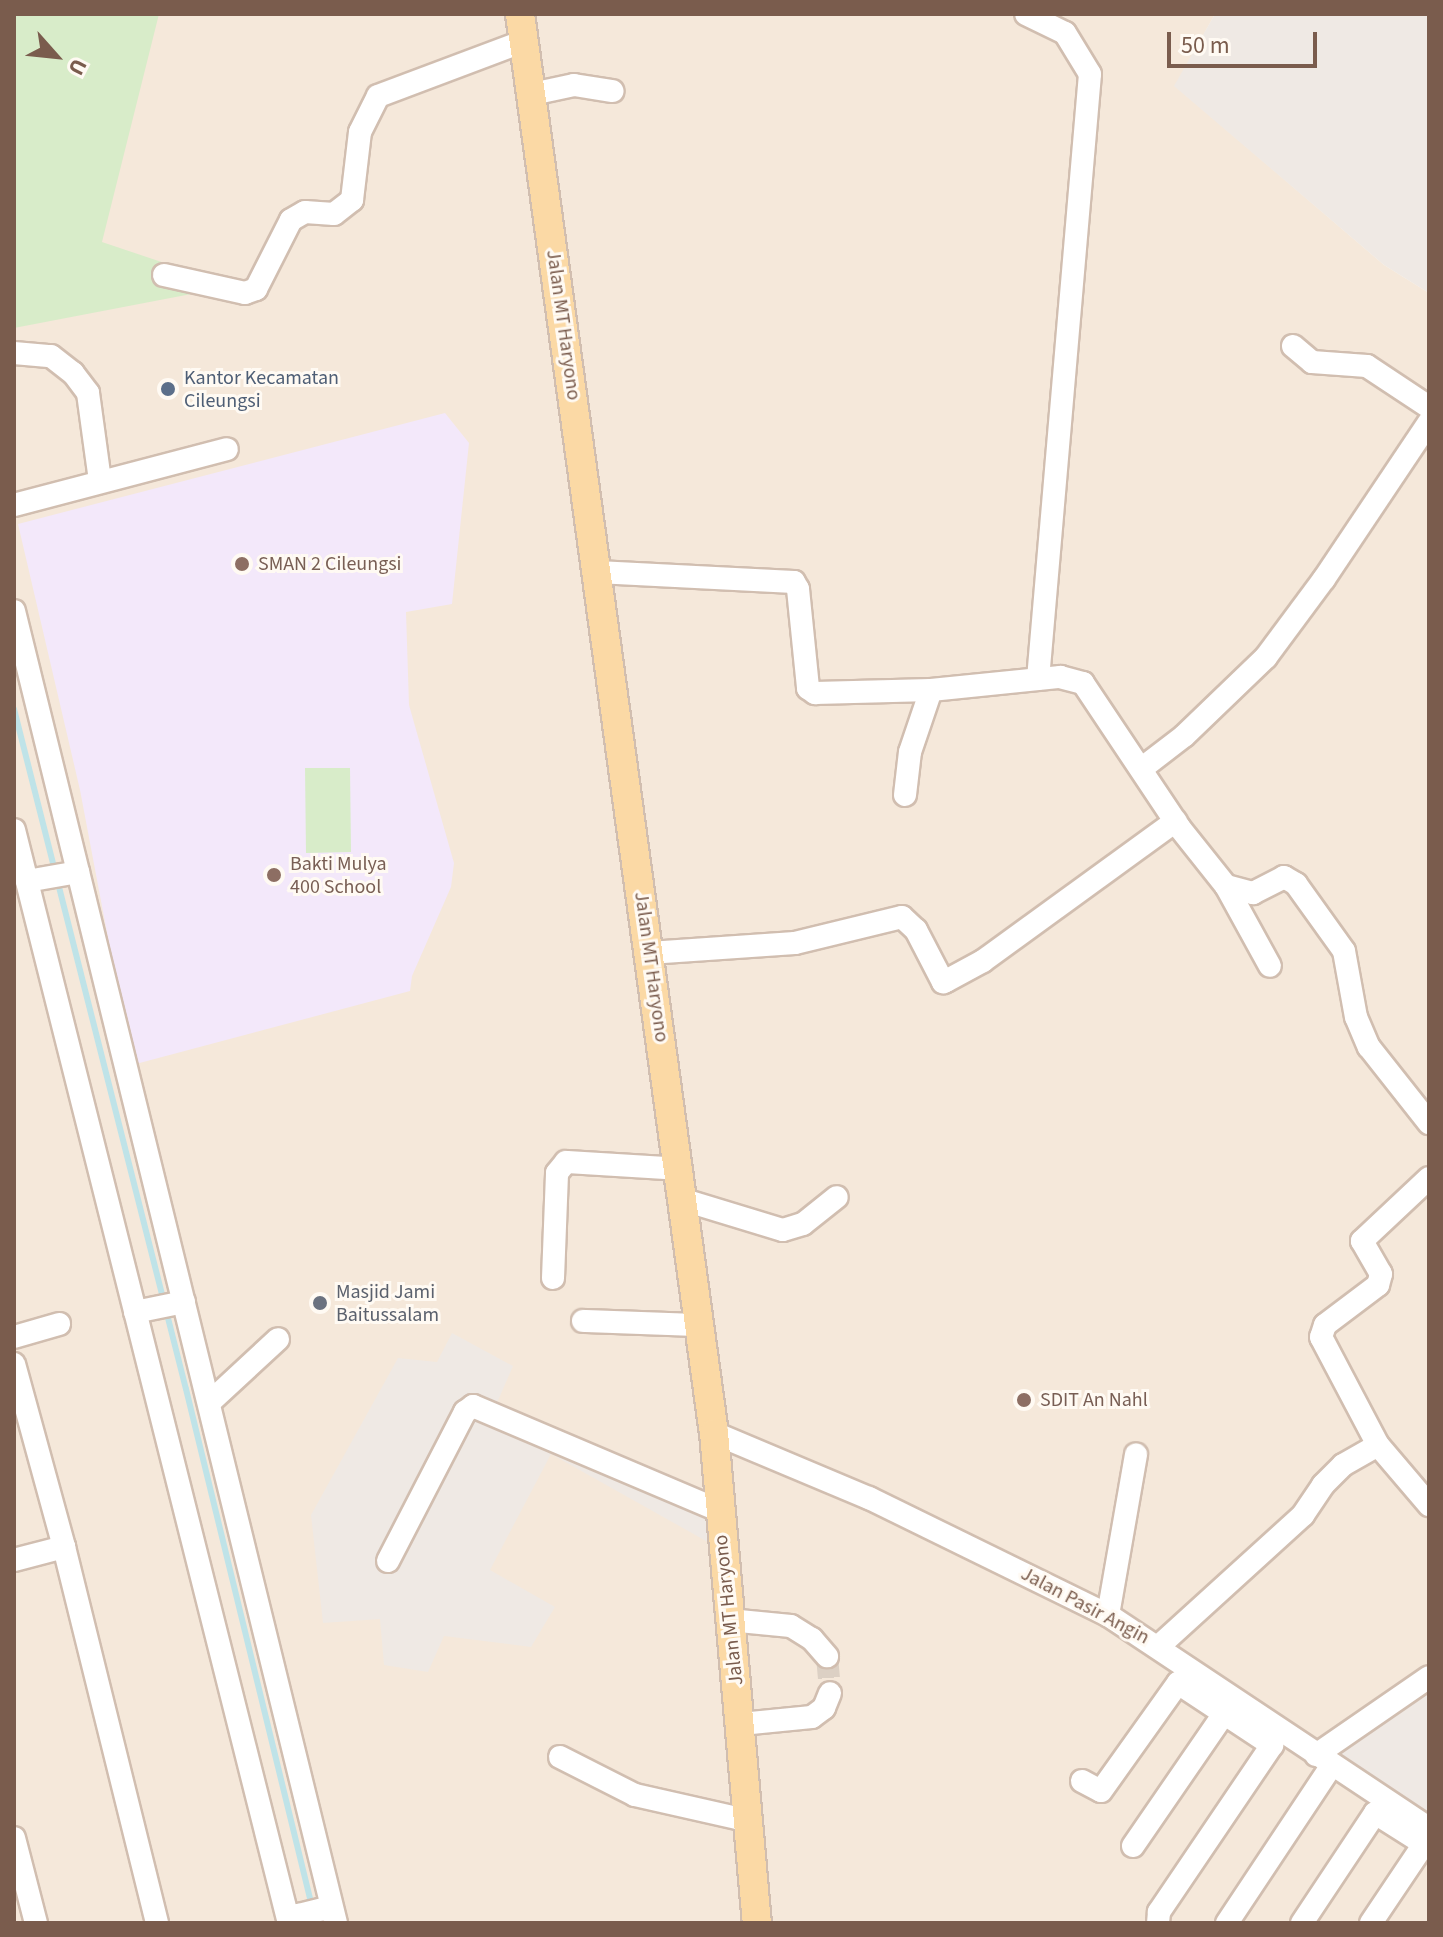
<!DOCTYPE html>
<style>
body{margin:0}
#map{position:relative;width:1443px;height:1937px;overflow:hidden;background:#fdf6ec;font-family:"Source Sans 3",sans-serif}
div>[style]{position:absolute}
.residential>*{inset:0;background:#f5e8da}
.industrial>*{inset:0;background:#efe9e4}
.education>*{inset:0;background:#f3e8fa}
.green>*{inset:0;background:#d8ecc9}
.stream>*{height:6px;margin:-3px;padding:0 3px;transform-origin:3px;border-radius:3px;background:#bfe3e8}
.minor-tunnel>*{height:22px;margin-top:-11px;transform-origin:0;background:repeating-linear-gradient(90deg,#dcd0c4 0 22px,transparent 0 33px)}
.roads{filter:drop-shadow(2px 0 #d1beb0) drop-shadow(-2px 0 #d1beb0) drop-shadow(0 2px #d1beb0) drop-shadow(0 -2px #d1beb0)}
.minor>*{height:22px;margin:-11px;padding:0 11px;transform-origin:11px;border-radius:11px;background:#fff}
.major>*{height:28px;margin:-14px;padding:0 14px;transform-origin:14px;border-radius:14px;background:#fbd9a5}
.dots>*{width:22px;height:22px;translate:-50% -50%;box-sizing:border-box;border:4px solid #fffaf3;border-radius:50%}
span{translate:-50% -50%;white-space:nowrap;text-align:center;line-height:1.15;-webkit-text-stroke:6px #fffaf3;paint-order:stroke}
.street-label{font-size:20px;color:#7a5c4d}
.service-label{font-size:20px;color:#4e5e75}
.left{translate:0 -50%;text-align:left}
.education-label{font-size:20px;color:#785e54}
.worship-label{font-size:20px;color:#5b616d}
.frame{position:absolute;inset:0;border:16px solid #7a5c4d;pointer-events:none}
.north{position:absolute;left:16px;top:16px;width:80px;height:80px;-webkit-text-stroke:6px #fffaf3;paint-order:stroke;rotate:117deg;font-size:22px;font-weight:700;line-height:32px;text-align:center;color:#7a5c4d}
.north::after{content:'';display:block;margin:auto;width:28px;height:36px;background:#7a5c4d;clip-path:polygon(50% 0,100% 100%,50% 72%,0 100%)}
.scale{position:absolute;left:1167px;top:32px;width:150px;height:36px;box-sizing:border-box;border:4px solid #7a5c4d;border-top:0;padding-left:10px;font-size:24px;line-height:28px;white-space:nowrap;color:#7a5c4d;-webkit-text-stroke:6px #fffaf3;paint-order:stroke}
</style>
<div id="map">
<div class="residential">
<div style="clip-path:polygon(14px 14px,1215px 14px,1175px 86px,1384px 265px,1429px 293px,1429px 1923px,14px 1923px)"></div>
</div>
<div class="industrial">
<div style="clip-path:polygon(1215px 14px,1429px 14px,1429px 293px,1384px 265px,1174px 86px)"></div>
<div style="clip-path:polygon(452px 1333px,513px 1366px,496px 1405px,709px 1497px,715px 1546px,551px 1454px,490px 1570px,555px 1607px,531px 1647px,444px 1636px,428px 1672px,384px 1665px,380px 1619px,323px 1623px,311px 1515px,398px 1358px,437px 1362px)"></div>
<div style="clip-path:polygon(1429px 1682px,1429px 1819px,1328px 1750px)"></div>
</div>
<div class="education">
<div style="clip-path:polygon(445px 413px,469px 443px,452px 604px,406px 612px,409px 705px,454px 863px,451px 887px,412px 976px,410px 991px,132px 1065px,80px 790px,18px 524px)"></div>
</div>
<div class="green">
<div style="clip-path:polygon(14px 14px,159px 14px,102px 242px,233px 286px,14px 328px)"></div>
<div style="clip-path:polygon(305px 768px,350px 768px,351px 852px,306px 853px)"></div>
</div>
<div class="stream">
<div style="left:14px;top:709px;width:701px;rotate:75.81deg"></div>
<div style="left:186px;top:1389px;width:550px;rotate:76.32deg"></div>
</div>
<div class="minor-tunnel">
<div style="left:827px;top:1656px;width:37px;rotate:85deg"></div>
</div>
<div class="roads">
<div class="minor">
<div style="left:1026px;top:14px;width:43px;rotate:26deg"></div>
<div style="left:1065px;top:33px;width:48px;rotate:58.6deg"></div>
<div style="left:1090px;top:74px;width:607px;rotate:94.91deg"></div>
<div style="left:532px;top:94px;width:43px;rotate:-12.1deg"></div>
<div style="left:574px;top:85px;width:39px;rotate:9deg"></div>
<div style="left:164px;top:275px;width:83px;rotate:12.5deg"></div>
<div style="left:245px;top:293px;width:12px;rotate:-20deg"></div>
<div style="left:256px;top:289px;width:77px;rotate:-63.1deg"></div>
<div style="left:291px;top:220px;width:16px;rotate:-30deg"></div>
<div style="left:305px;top:212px;width:29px;rotate:4deg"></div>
<div style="left:334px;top:214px;width:23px;rotate:-38deg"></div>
<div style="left:352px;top:200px;width:68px;rotate:-83.3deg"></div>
<div style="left:360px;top:132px;width:40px;rotate:-63.4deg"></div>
<div style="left:378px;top:96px;width:156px;rotate:-20.6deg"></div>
<div style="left:1293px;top:346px;width:25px;rotate:40deg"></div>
<div style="left:1312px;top:362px;width:55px;rotate:4.2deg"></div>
<div style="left:1367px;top:366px;width:74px;rotate:33.5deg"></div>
<div style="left:14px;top:353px;width:37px;rotate:5deg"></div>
<div style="left:51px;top:356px;width:28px;rotate:38deg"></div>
<div style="left:73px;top:373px;width:25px;rotate:53deg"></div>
<div style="left:88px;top:393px;width:89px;rotate:82.2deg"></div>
<div style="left:14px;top:505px;width:220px;rotate:-14.7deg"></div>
<div style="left:597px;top:572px;width:197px;rotate:2.9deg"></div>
<div style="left:794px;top:582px;width:8px;rotate:60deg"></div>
<div style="left:798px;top:589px;width:100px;rotate:84.2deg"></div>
<div style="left:808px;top:688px;width:9px;rotate:36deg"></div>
<div style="left:815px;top:693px;width:116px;rotate:-1.5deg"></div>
<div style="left:931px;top:690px;width:130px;rotate:-5.8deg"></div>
<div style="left:1060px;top:677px;width:24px;rotate:15deg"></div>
<div style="left:1083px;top:683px;width:173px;rotate:56.3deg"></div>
<div style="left:1179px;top:827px;width:75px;rotate:51.5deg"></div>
<div style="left:1226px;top:886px;width:91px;rotate:61.2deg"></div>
<div style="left:14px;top:611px;width:1351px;rotate:76.21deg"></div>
<div style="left:1141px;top:769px;width:54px;rotate:-37.5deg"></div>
<div style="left:1184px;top:736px;width:114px;rotate:-43.9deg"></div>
<div style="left:1266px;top:657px;width:97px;rotate:-53.4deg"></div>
<div style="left:1324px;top:579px;width:189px;rotate:-56.2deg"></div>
<div style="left:905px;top:795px;width:43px;rotate:-83.4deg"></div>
<div style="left:910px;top:752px;width:65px;rotate:-71.3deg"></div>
<div style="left:14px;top:830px;width:1127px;rotate:75.88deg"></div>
<div style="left:27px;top:881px;width:52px;rotate:-10deg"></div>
<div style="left:1226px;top:886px;width:28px;rotate:15deg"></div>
<div style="left:1253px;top:893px;width:35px;rotate:-27deg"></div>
<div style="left:1284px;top:877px;width:14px;rotate:30deg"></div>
<div style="left:1296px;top:884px;width:82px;rotate:54.4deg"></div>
<div style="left:1344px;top:951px;width:67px;rotate:79.7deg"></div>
<div style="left:1356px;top:1017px;width:33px;rotate:67deg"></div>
<div style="left:1369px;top:1047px;width:97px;rotate:51.7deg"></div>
<div style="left:649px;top:953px;width:146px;rotate:-3.9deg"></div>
<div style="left:795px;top:943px;width:110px;rotate:-13.7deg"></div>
<div style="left:902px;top:917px;width:19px;rotate:43deg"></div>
<div style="left:916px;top:930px;width:59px;rotate:62.6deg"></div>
<div style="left:943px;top:982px;width:3px;rotate:-18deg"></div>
<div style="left:946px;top:981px;width:42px;rotate:-28.4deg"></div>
<div style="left:983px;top:961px;width:238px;rotate:-36deg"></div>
<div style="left:1429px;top:1178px;width:92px;rotate:136.8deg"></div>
<div style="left:1362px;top:1241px;width:38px;rotate:60deg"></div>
<div style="left:1381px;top:1274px;width:11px;rotate:105deg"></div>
<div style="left:1378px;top:1285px;width:66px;rotate:143deg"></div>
<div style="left:1325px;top:1325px;width:13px;rotate:108deg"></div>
<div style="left:1321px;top:1337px;width:122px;rotate:62.2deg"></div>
<div style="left:1378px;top:1445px;width:79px;rotate:49.6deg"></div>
<div style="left:684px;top:1200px;width:103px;rotate:16.9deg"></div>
<div style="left:783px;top:1230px;width:21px;rotate:-17deg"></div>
<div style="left:803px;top:1224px;width:43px;rotate:-38.5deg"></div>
<div style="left:553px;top:1278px;width:105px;rotate:-87.8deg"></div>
<div style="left:557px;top:1173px;width:14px;rotate:-51deg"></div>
<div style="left:566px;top:1162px;width:113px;rotate:3.5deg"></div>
<div style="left:135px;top:1312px;width:50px;rotate:-11.5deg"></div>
<div style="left:583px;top:1321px;width:116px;rotate:2deg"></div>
<div style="left:14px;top:1337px;width:47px;rotate:-16.1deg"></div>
<div style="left:14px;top:1364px;width:190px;rotate:74.7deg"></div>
<div style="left:64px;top:1547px;width:387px;rotate:76.1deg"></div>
<div style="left:209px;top:1403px;width:94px;rotate:-42.8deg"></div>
<div style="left:714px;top:1433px;width:168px;rotate:22.8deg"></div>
<div style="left:869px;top:1498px;width:266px;rotate:26.1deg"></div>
<div style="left:1108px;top:1615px;width:385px;rotate:33.6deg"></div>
<div style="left:14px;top:1560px;width:52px;rotate:-14.6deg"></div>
<div style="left:388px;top:1561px;width:168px;rotate:-62.7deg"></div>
<div style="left:465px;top:1412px;width:10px;rotate:-37deg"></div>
<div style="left:473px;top:1406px;width:266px;rotate:23deg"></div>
<div style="left:1108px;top:1615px;width:163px;rotate:-80.1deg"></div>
<div style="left:729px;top:1620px;width:62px;rotate:5.5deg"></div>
<div style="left:791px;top:1626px;width:25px;rotate:32deg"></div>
<div style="left:812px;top:1639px;width:23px;rotate:49deg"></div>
<div style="left:1159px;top:1646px;width:195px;rotate:-42.3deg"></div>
<div style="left:1303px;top:1515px;width:36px;rotate:-56deg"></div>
<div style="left:1323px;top:1485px;width:28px;rotate:-45deg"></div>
<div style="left:1343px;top:1465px;width:40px;rotate:-29.7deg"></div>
<div style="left:741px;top:1724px;width:71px;rotate:-5.6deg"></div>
<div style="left:812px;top:1717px;width:15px;rotate:-37deg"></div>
<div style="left:824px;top:1708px;width:16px;rotate:-68deg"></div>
<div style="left:1316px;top:1755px;width:137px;rotate:-34.6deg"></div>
<div style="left:560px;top:1757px;width:84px;rotate:26.9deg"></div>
<div style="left:635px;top:1795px;width:118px;rotate:12.7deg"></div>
<div style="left:1082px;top:1781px;width:21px;rotate:28deg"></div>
<div style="left:1101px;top:1791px;width:133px;rotate:-54.5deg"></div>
<div style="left:1178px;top:1683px;width:113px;rotate:33.4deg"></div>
<div style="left:1272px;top:1745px;width:202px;rotate:124.1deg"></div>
<div style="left:1159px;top:1912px;width:11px;rotate:95deg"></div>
<div style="left:14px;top:1838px;width:88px;rotate:75.5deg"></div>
<div style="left:1133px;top:1846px;width:163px;rotate:-55.5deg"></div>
<div style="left:292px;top:1923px;width:11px;rotate:-49deg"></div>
<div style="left:299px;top:1915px;width:25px;rotate:-14deg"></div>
<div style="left:323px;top:1909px;width:9px;rotate:13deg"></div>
<div style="left:1227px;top:1923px;width:190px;rotate:-56.4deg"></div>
<div style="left:1302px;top:1923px;width:132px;rotate:-56.4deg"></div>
<div style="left:1375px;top:1813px;width:58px;rotate:32.3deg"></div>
<div style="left:1424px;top:1844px;width:95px;rotate:123.9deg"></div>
</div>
<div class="major">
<div style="left:520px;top:14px;width:1432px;rotate:82.22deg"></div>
<div style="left:714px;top:1433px;width:492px;rotate:85deg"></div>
</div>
</div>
<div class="dots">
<div style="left:168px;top:389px;background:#5c6f8a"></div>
<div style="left:242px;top:564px;background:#8d6e63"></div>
<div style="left:274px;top:875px;background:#8d6e63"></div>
<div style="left:320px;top:1303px;background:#6b7280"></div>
<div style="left:1024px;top:1400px;background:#8d6e63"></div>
</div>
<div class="street-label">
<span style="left:563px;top:325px;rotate:82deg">Jalan MT Haryono</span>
<span style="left:651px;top:967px;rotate:82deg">Jalan MT Haryono</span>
<span style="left:1085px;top:1606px;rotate:28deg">Jalan Pasir Angin</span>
<span style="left:729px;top:1610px;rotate:-96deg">Jalan MT Haryono</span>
</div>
<div class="service-label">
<span class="left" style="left:184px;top:390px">Kantor Kecamatan<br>Cileungsi</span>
</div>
<div class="education-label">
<span class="left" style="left:258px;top:564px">SMAN 2 Cileungsi</span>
<span class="left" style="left:290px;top:876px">Bakti Mulya<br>400 School</span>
<span class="left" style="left:1040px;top:1400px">SDIT An Nahl</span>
</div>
<div class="worship-label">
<span class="left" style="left:336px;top:1304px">Masjid Jami<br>Baitussalam</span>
</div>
<div class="frame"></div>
<div class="north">U</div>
<div class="scale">50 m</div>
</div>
